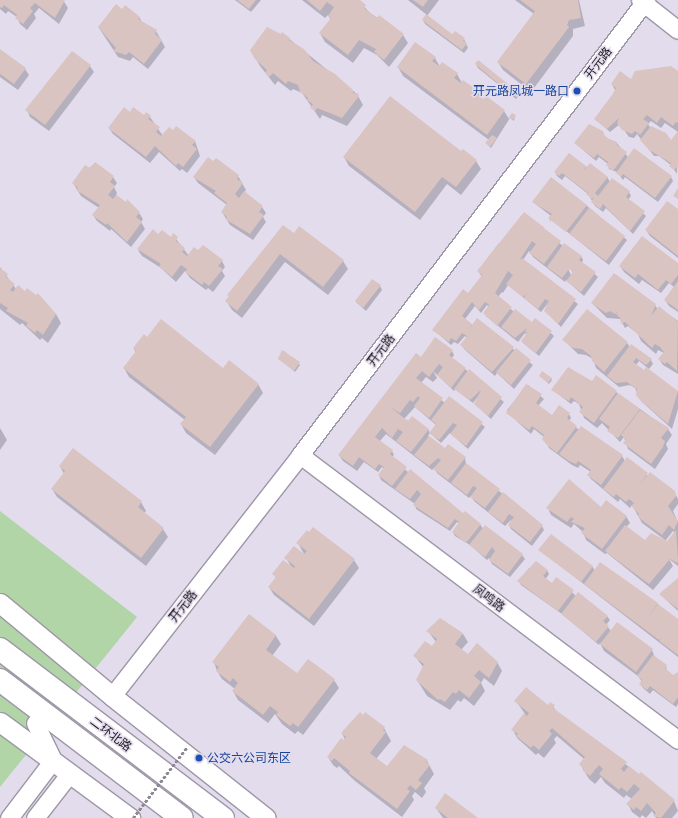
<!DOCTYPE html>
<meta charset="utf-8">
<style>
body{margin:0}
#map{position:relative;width:678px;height:818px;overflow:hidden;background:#e3dced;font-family:"Titillium Web","Noto Sans SC",sans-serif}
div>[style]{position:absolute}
.green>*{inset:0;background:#b1d5a7}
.shadow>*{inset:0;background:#0003}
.building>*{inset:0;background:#d9c4c1}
.roads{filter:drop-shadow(1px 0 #9e97a7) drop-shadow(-1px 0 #9e97a7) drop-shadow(0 1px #9e97a7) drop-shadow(0 -1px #9e97a7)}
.tertiary>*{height:17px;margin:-8.5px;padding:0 8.5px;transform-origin:8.5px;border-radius:8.5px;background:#fff}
.secondary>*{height:19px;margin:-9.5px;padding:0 9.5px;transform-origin:9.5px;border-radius:9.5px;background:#fff}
.trunk>*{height:22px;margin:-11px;padding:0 11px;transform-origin:11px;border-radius:11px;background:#fff}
.path-bridge>*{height:2.5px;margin-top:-1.25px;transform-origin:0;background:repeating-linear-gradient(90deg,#8d8894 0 3px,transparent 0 5px)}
.dots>*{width:11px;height:11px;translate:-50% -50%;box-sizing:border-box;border:2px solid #e3dced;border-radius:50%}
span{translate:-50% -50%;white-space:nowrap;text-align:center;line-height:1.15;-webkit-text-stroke:3px #e3dced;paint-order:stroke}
.street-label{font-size:12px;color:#19161c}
.transit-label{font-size:12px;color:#164399}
.right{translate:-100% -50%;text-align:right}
.left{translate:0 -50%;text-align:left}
</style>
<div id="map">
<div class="green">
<div style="clip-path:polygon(0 511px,137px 617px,0 787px)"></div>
</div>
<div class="shadow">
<div style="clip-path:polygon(0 0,63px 0,68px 8px,59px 24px,39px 8px,34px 14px,36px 18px,27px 30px,20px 24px,17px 17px,8px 11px,6px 14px,0 9px)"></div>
<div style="clip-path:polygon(235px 0,261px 0,251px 12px)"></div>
<div style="clip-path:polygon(302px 0,358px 0,370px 13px,403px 35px,408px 43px,389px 67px,377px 55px,364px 48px,353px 63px,325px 42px,320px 33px,331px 20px,328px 15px,325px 18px)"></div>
<div style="clip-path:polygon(408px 0,439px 0,427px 16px,452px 35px,464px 39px,468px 48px,464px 53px,425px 24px,423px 20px,427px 15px)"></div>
<div style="clip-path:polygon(515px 0,579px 0,585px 26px,573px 29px,573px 36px,531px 92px,503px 70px,498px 62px,534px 14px)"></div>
<div style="clip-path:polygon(122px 10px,139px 17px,142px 22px,156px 31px,165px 47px,148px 69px,133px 57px,130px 61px,118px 57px,99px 28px)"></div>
<div style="clip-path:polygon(282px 33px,357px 94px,363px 105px,347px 126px,322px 115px,320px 119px,302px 93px,293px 89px,291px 91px,278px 81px,275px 85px,260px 66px,255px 57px)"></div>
<div style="clip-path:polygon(0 50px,25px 69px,29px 75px,18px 90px,0 77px)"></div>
<div style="clip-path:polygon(72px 52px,90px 66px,94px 72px,49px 131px,30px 117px,27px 110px)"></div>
<div style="clip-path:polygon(435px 58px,440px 67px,457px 74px,462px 83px,477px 91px,482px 99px,504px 111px,509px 119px,512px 114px,515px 116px,514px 121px,510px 118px,491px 148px,488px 145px,489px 140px,403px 76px,398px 67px)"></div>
<div style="clip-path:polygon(479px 61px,516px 92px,519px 96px,516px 99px,478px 68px,476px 64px)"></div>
<div style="clip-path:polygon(678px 72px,678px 132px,665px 123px,661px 128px,651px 121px,648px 124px,651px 129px,671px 142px,678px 133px,677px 174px,671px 165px,659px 156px,654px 156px,637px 134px,634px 138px,629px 137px,620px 124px,610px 132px,595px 119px,613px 95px,615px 90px,612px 84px)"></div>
<div style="clip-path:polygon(130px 113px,150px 117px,163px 136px,173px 132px,195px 141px,200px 156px,187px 173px,182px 169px,180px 171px,159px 152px,150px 163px,113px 134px,109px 128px)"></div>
<div style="clip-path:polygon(606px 138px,616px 142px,628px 157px,671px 177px,673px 181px,658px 202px,625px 177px,623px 180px,617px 172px,609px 169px,608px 164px,599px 157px,596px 161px,575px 143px)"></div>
<div style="clip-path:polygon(461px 152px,476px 161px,481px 169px,461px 195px,447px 184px,420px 220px,349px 166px,344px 157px)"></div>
<div style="clip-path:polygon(569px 154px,587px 168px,607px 177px,610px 182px,629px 192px,631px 196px,628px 200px,646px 216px,633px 234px,606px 208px,603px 212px,595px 206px,588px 194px,578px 186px,565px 176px,562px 180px,557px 176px,555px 172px)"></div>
<div style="clip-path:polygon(95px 163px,113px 177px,117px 183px,114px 187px,117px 193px,116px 195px,139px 213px,143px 219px,141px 222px,145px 229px,131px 247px,111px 229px,110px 231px,97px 221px,93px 215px,99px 208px,81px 196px,73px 183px)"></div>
<div style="clip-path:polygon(238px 176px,246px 190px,244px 193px,262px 207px,266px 213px,263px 217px,266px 222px,253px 240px,230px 225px,222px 212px,227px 205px,198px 183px,194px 177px)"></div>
<div style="clip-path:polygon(533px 202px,586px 205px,627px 240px,609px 265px,551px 219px,551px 222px,549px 218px,551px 216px)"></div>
<div style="clip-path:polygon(678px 211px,678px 258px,650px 236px,646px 230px)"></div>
<div style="clip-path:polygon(evenodd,524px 214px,563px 246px,581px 256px,583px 260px,582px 263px,598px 277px,584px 296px,566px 280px,565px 282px,533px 257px,529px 251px,523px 260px,578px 304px,561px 327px,545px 311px,548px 303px,541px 312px,508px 285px,503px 293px,502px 292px,498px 297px,514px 312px,532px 323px,535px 319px,554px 336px,539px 356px,522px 342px,527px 335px,525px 333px,518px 342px,487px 317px,484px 313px,489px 307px,487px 305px,481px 313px,475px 306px,465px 319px,473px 326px,477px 320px,533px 365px,514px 389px,497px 373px,495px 376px,464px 349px,462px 345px,467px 338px,465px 336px,458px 344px,454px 342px,451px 345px,434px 330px,469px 294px,482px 277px,478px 271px,499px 243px,505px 247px,524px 214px,567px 264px,573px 273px,571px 275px,566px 265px,567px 264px)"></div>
<div style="clip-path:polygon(294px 234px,343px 261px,348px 269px,328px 295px,285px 262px,242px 318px,232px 310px,227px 302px)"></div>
<div style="clip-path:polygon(158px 235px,171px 238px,173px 235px,189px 256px,222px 261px,225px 267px,222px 271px,225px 276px,213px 292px,208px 288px,206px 290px,190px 278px,185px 271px,176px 282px,161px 268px,142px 256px,138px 250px)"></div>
<div style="clip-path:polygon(678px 265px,678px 312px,669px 306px,665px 300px,674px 287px,669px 283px,661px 293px,642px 280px,639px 284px,624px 272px,620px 266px)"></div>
<div style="clip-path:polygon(0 267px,16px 289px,56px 314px,61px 323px,48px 343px,42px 338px,40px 340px,22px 323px,20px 325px,0 309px)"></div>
<div style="clip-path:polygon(380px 286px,382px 290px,366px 311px,356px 302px)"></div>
<div style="clip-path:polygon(592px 303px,655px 305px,658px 310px,659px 308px,678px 321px,678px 374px,663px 365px,659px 359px,664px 353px,658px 350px,656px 354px,641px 341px,638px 334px,628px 326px,625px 328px,620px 319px,607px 318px)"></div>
<div style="clip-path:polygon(147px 338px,258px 384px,263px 393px,215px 455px,186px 433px,181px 424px,185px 420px,129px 377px,124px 368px,136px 353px,134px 349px)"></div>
<div style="clip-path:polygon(564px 340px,627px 343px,630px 347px,651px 360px,653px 364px,649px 369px,639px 361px,636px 365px,678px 392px,678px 409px,672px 429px,641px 401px,635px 388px,630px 385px,619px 387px,596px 368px,593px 359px,586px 355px,578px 354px)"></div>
<div style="clip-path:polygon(284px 351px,300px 365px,295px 372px,279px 358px)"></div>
<div style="clip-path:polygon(evenodd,452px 351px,454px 355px,452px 358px,504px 402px,491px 419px,475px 404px,479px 395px,473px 403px,455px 389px,454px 391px,433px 371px,437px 378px,433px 382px,426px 377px,421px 383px,445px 403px,449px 397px,485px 427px,468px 449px,450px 433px,441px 443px,430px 433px,428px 436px,445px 450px,465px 458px,466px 464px,542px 526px,544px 530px,532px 546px,511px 529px,509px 525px,512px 519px,505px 526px,474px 501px,471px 496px,469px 498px,437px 473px,434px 468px,432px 470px,386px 434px,380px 441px,392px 451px,394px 455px,392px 457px,409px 473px,463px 514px,480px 524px,483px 529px,522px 555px,525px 559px,510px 577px,492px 564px,489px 558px,487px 560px,470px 545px,455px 536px,453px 532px,459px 523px,457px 522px,450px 531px,416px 509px,415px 504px,381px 480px,379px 475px,384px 469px,382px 467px,378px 472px,364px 462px,357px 471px,343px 461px,339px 455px,420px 359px,452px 351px,415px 407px,436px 425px,430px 433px,428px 429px,404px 419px,415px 407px)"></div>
<div style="clip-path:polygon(540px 376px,551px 378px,552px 380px,549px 384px)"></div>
<div style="clip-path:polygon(591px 381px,616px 392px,668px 429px,672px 435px,666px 444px,668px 449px,655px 469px,628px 449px,624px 437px,620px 442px,602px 423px,597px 428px,584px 418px,579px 404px,574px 401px,571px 404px,553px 390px)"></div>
<div style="clip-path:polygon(evenodd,528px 385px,544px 399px,538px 406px,552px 416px,569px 414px,571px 418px,569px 421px,579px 430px,622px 456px,625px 461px,674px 492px,678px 499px,678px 504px,673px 511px,678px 522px,678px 566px,669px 559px,673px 566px,653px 590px,607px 553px,605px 554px,586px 540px,583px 532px,574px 524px,571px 528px,551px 515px,548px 508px,601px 508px,626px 516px,630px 523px,626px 527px,644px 540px,665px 540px,642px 523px,632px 505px,630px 508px,620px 499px,618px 502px,591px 479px,588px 475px,591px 472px,580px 465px,578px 468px,572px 465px,549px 448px,544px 437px,534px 429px,531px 434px,509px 414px,507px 410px,528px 385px,673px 531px,675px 533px,667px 543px,665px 541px,673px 531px)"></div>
<div style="clip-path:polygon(0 428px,7px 440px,0 450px)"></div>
<div style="clip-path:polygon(60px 466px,141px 502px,146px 511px,144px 513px,163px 529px,168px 537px,146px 566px,57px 497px,52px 489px,64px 474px)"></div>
<div style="clip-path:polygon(309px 533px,354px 560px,359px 568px,314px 626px,274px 595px,269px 587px,276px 578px,274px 574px,292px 568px,286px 558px,305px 556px,298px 543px)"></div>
<div style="clip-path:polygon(545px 554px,592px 566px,595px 571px,657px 604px,678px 620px,678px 657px)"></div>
<div style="clip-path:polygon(529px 568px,547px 570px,549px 574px,545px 580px,552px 584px,557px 578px,576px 596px,607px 616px,610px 620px,606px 625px,611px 631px,652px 650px,655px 658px,666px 666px,667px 671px,674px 676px,678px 673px,678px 704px,676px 707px,653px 690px,650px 694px,643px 688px,640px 684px,642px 682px,638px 676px,604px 651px,600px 643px,599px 645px,562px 614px,521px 585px,519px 581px)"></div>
<div style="clip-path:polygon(678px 580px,678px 611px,660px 594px)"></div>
<div style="clip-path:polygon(249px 616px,276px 636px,281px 644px,272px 656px,297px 674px,334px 680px,339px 688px,303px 735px,298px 731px,295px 734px,282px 724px,275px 714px,268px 723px,238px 700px,233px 691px,235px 689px,222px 679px,217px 671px,214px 662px)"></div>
<div style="clip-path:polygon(440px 619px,463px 634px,468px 642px,461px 650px,468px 655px,497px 662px,502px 671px,494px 686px,484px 678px,481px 683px,485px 691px,474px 706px,464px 698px,461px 702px,458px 700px,450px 710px,427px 696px,417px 680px,423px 667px,415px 656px,432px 647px,436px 642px,428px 631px)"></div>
<div style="clip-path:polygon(516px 701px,548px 706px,550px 703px,558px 713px,674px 801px,678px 811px,672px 818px,656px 818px,652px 811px,646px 818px,642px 815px,640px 818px,632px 812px,628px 804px,632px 799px,626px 795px,624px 798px,605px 783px,601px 777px,595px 784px,589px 779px,580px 764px,584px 759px,557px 736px,554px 739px,556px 743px,544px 758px,538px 753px,536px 755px,517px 738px,513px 730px,525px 714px)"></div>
<div style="clip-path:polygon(384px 728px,391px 741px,376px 759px,387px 768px,427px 761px,434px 774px,424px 788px,426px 792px,422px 798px,415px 792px,412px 796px,414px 800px,402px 817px,355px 781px,339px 766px,337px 768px,333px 765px,328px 757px,345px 740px,342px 733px)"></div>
<div style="clip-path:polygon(436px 808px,476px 818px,443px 818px)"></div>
</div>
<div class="building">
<div style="clip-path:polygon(0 0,65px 0,55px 18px,35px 3px,30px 8px,33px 11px,23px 24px,15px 18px,17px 15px,4px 5px,2px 8px,0 7px)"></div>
<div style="clip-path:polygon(237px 0,256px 0,249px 9px)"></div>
<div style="clip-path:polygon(307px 0,360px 0,366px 5px,364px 8px,377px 18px,379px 15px,404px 34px,384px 60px,374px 52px,376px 49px,359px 40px,348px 55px,319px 33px,331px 18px,328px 16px,334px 7px,327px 2px,320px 11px)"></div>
<div style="clip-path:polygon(413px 0,428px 0,423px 7px)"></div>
<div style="clip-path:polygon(520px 0,578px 0,581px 18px,569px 20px,567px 25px,569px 27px,526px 84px,497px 62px,535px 11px)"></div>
<div style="clip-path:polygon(116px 4px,122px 9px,125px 5px,140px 17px,138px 19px,157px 30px,155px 34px,162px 40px,144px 64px,129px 52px,126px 55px,113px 51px,116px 48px,98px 27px)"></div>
<div style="clip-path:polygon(426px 14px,452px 34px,455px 31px,465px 38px,463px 41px,467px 43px,462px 50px,422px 20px)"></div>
<div style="clip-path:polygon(267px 27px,281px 34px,282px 32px,290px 38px,289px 40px,304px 49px,313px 61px,335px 74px,353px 90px,353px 93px,358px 93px,359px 96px,342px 118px,317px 108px,315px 111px,310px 108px,313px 104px,307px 100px,308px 98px,300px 92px,298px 85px,288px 81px,286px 84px,273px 73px,269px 77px,265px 73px,267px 70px,254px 58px,250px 50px)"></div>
<div style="clip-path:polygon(415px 42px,436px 57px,432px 61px,439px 66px,442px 62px,458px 73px,454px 78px,461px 83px,463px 80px,478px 91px,476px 93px,483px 99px,486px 96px,505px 110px,487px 135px,397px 67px)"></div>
<div style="clip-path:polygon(0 49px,26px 68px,14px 84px,0 74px)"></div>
<div style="clip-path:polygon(72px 51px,91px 65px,45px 125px,25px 110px)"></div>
<div style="clip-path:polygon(478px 60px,517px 91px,513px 96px,475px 64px)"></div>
<div style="clip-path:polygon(671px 66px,678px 71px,678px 123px,676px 122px,673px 126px,661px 117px,657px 123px,647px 115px,643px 119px,649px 123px,640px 135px,635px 131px,632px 134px,622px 130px,617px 123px,619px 118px,607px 129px,594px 119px,612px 95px,616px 88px,611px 84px,620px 71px,631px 79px,635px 71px)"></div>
<div style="clip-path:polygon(390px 96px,461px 151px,463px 149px,477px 160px,456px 187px,442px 177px,415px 212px,343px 157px)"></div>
<div style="clip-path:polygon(124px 107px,130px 112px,133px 107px,144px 115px,146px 112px,151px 116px,148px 119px,160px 127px,156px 132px,161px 136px,169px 127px,173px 130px,176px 126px,196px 141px,192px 145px,197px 149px,183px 167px,178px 163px,176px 166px,155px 146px,146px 157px,108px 128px)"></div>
<div style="clip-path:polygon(512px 113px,516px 115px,513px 120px,509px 117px)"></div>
<div style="clip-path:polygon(589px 124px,603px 131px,605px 136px,612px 141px,616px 141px,617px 145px,627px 152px,613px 171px,606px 165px,608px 162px,597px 154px,594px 158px,574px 143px)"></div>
<div style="clip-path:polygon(651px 126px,666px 133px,671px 140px,678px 131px,678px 166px,674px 170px,669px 166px,671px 163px,649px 150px,640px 140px)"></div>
<div style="clip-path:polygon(492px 135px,497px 138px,490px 147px,485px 143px)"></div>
<div style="clip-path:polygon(634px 148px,672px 176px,655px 198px,623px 174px,621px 177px,616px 173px)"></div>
<div style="clip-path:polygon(569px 153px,586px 166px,583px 171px,590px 163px,608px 177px,595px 193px,598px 196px,612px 178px,630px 191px,626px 197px,645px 211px,630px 231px,603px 204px,600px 209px,591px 202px,595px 196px,592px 199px,586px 194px,588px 193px,562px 173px,559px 176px,554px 172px)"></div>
<div style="clip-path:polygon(208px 157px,213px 161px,216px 158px,239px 175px,237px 179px,243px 183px,235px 194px,239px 198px,244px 191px,263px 206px,259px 212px,264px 215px,250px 234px,225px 219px,227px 217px,221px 212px,227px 203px,214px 193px,216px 191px,193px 177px)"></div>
<div style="clip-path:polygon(95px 162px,114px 176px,110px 182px,115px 186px,108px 195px,113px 199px,116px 195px,126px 202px,127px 199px,140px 212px,136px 217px,142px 222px,127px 242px,107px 223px,106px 225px,92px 215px,100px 205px,76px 190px,78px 188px,72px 183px,85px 165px,90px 168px)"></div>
<div style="clip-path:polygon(551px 177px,587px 205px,566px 232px,548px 218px,552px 214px,532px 202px)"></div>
<div style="clip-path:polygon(678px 188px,678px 199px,673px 196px)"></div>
<div style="clip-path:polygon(667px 201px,678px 209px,678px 256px,645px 230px)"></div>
<div style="clip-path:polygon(589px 208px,625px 236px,606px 261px,569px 234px)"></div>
<div style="clip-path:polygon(524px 212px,545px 228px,543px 232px,545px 229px,561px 241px,544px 264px,529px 253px,536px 244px,532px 241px,519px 261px,522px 258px,576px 299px,558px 324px,544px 311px,550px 298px,548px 301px,545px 299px,538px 309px,524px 298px,526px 294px,523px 297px,506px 284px,513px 275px,508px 271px,495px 293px,512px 307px,497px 326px,483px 313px,489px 305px,488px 304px,485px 302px,479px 310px,472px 302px,462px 316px,472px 324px,469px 329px,477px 318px,514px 347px,492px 372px,460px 345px,467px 336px,462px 333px,456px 341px,451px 338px,449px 342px,432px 330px,463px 289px,468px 293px,482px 275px,477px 271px)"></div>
<div style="clip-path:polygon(283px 225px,294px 233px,299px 226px,344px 260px,323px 287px,280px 254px,237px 311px,225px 301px,229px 296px,227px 295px)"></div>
<div style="clip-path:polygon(153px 229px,158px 234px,162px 230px,171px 237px,173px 233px,178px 237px,176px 241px,185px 248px,182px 252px,187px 256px,194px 247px,198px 250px,203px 245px,223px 260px,218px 266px,223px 269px,209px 286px,204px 282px,202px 285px,185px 272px,187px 269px,181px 265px,172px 277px,159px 266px,161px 264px,137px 249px)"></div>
<div style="clip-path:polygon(642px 236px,678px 263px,678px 275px,671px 284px,666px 280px,658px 290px,638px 274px,635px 278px,619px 266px)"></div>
<div style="clip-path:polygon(564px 243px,582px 256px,579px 260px,596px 272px,581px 292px,566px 281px,573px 272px,569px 269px,562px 278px,547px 267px)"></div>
<div style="clip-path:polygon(0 268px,8px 274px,6px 277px,15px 284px,10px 290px,13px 292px,18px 285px,25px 291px,27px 288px,36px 295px,38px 293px,56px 314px,43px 335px,37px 330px,35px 333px,26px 326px,28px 323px,6px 311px,8px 308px,0 303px)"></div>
<div style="clip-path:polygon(614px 273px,656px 304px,651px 316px,659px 306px,678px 322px,677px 371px,667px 362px,665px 364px,658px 359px,664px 352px,660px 347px,655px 344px,652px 348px,625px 322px,621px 324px,620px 318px,616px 314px,618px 311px,615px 314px,610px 311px,606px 313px,591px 303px)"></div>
<div style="clip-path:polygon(372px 279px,381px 285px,363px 308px,355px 301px)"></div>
<div style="clip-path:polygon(678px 281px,678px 310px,664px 300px)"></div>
<div style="clip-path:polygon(515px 309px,532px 322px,535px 318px,552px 331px,536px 353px,521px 341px,527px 333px,525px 332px,527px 328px,515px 338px,501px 327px)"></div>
<div style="clip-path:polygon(587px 309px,628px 342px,604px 372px,592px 361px,591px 356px,582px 349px,573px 348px,562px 340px)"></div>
<div style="clip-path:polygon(161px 319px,223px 368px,229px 360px,259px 384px,210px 447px,180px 424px,186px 417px,123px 368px,136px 351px,133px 348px,144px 334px,147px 337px)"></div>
<div style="clip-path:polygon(435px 337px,453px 350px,449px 355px,466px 368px,451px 388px,437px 375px,443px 367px,439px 364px,429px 377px,422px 371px,416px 378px,443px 398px,429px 418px,414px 406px,420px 398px,418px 396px,413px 402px,410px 400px,400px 413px,390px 407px,408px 421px,412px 416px,429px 429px,411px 452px,396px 441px,403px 432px,398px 429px,392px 438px,382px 428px,375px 437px,393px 450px,390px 454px,407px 467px,392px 486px,378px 475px,384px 467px,379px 464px,375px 469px,359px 457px,353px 466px,338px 455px,416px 353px,421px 357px)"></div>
<div style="clip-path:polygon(631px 344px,652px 359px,646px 365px,636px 358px,633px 362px,644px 370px,646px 367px,678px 391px,668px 424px,639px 399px,636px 395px,637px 389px,627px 382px,616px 383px,607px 376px)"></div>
<div style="clip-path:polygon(516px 348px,531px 360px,511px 385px,496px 372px)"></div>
<div style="clip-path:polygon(282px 350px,300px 362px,294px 371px,278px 359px)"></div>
<div style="clip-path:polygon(568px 367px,592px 381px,596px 375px,617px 391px,594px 423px,579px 412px,583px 407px,571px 397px,569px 401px,551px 390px)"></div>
<div style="clip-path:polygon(469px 369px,502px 397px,488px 416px,474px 404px,481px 390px,470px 400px,454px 389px)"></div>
<div style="clip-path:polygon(542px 371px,552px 378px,548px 383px,539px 376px)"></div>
<div style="clip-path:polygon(526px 384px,542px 394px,536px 403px,552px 415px,559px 405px,570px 413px,567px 418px,577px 426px,557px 453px,546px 444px,542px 439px,544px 435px,532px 426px,529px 430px,506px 413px)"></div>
<div style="clip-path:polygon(618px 393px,640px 409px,618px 438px,607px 431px,610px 427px,599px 419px)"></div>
<div style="clip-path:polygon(449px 396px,483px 422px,466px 446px,450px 434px,457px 425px,453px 423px,439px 440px,429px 433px,436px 424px,431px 420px)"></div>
<div style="clip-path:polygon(640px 410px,669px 428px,661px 438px,665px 441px,663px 447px,651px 464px,623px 443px,626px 439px,621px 435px)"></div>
<div style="clip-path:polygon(581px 426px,623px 455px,601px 485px,587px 475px,591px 470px,578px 461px,576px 464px,569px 461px,559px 454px)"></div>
<div style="clip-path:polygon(429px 436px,445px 448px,448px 444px,466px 457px,448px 480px,433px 469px,441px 460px,438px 458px,429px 466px,414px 455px)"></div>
<div style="clip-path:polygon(73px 448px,142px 501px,138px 507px,164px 528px,141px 558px,51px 489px,65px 471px,59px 466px)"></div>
<div style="clip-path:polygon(627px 457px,648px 473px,640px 484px,650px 472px,675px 491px,676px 496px,668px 506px,678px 521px,674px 530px,669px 525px,662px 535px,638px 517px,639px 514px,631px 506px,634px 503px,629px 499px,626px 502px,616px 494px,614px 497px,603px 489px)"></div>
<div style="clip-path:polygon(466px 463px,500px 489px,485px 508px,470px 497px,477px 488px,473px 486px,467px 495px,451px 483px)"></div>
<div style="clip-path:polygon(410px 469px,463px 513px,465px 511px,481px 524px,466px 543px,452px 532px,459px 522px,455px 519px,448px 528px,413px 505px,421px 494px,417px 490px,410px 499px,395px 489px)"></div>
<div style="clip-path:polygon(569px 479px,601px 507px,606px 500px,627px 516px,602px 549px,581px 533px,585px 528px,571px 522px,574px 519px,571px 517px,567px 522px,546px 508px)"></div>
<div style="clip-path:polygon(503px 492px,543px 525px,530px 542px,508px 525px,514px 517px,509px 514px,503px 523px,488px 512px)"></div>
<div style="clip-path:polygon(485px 525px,523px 554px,508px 574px,489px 560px,495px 551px,492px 547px,485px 557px,469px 545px)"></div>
<div style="clip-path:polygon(625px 525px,645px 540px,651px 533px,667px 541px,676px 530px,678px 561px,677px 563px,670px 559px,649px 584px,605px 551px)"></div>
<div style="clip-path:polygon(313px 527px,355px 559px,309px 619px,268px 587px,276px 577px,272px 574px,283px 560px,294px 568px,295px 566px,284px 558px,294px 546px,304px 554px,307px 551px,296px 543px,307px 530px,309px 532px)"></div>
<div style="clip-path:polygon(551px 534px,593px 566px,581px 582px,538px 550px)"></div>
<div style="clip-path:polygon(536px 561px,548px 570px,543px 576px,552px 583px,556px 577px,574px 590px,558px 611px,517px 581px)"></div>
<div style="clip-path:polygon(600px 562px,658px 603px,647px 618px,658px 604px,678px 619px,678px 655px,659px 641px,662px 637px,659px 640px,584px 584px)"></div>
<div style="clip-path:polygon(678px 578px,678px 609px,659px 594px)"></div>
<div style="clip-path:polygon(578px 592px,608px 616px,603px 621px,609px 626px,596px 642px,561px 614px)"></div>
<div style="clip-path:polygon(249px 614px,276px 635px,266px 650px,297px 673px,308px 659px,335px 679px,298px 727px,293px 723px,290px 726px,276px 715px,278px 712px,270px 706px,263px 715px,232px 691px,238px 683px,233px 678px,230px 682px,216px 671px,219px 667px,212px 662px)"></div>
<div style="clip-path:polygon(440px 618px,463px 633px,455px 644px,468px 654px,477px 643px,498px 662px,489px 678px,479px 670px,474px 676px,481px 682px,469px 698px,459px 690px,456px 694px,453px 692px,445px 702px,440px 699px,438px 700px,416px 680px,424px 664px,413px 656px,425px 641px,432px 646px,437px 639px,426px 631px)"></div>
<div style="clip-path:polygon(617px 622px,653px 649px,636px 672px,600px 644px)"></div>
<div style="clip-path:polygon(653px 655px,667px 665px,665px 668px,673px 675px,678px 672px,678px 697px,673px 704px,650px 686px,647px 690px,639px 684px,642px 680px,637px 676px)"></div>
<div style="clip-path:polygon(526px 687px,548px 705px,550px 702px,555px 705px,553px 708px,627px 762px,621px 769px,624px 772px,629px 766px,639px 774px,641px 772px,675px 800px,661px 818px,653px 816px,656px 813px,647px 803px,641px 811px,636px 807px,634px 810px,626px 804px,640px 789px,634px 784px,627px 792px,621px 787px,619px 790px,599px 774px,603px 769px,599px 765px,590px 776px,583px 771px,584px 769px,579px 764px,585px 757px,552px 728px,549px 731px,552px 734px,539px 750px,533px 745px,531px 748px,516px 736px,518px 734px,511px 730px,524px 713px,527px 716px,529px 713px,514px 701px)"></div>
<div style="clip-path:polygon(360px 712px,363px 715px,365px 712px,385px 727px,383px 730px,386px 732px,370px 753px,387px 766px,404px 745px,428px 760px,426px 762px,430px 765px,418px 780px,422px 783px,416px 790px,410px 785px,407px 789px,410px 791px,397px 809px,349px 773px,350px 771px,334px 758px,332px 761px,327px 757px,341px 738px,344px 740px,346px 737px,341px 733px)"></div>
<div style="clip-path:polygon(445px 793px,478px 818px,448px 818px,435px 808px)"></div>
</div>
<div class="roads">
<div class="tertiary">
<div style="left:640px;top:0;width:48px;rotate:38.3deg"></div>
<div style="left:300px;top:455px;width:473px;rotate:37deg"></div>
<div style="left:112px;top:696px;width:306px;rotate:-52deg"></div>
<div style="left:300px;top:455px;width:572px;rotate:-52.75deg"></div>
<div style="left:9px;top:818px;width:73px;rotate:-52.8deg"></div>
<div style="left:53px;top:760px;width:41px;rotate:-115.9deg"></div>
<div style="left:35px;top:818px;width:57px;rotate:-52.1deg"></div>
</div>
<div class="secondary">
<div style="left:0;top:603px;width:146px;rotate:39.7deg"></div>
<div style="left:112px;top:696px;width:196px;rotate:38.4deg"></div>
<div style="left:0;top:722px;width:162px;rotate:36.4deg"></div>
</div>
<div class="trunk">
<div style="left:0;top:649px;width:280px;rotate:37.2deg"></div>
<div style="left:0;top:680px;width:228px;rotate:37.2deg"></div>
</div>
</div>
<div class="path-bridge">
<div style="left:133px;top:818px;width:89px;rotate:-52.7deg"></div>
</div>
<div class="dots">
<div style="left:577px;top:91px;background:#1a4fb4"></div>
<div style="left:199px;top:758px;background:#1a4fb4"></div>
</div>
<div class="street-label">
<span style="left:598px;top:63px;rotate:-53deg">开元路</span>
<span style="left:381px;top:350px;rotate:-53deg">开元路</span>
<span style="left:489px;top:598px;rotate:37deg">凤鸣路</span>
<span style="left:183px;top:606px;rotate:-52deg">开元路</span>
<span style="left:111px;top:734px;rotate:37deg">二环北路</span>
</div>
<div class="transit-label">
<span class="right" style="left:569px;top:91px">开元路凤城一路口</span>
<span class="left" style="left:207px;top:758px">公交六公司东区</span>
</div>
</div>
